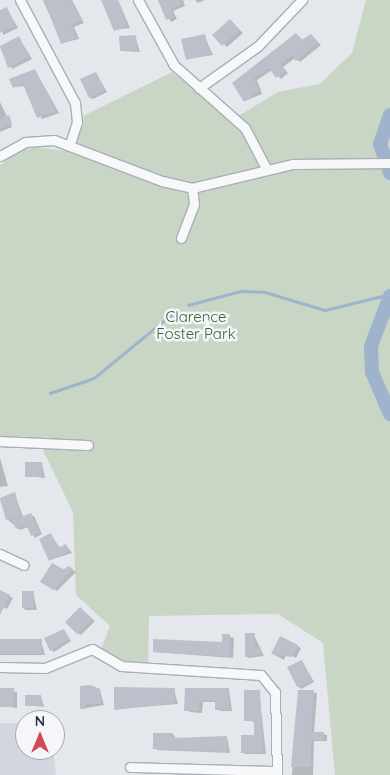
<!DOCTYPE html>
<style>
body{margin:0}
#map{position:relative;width:390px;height:775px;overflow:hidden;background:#e4e7ec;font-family:Quicksand,sans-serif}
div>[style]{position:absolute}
.built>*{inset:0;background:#d2d6de}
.green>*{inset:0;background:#c9d6c5}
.shadow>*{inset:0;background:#0003}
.stream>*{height:2.5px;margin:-1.25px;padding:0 1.25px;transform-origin:1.25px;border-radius:1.25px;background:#9fb4cc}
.river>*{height:14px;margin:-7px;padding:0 7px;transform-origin:7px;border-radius:7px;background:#9fb4cc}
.building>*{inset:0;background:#bbc0ca}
.roads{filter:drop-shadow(1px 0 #a9aeb7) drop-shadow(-1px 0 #a9aeb7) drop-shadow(0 1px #a9aeb7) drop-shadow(0 -1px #a9aeb7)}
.minor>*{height:9px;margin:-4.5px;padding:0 4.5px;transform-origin:4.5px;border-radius:4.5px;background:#f7f8fa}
span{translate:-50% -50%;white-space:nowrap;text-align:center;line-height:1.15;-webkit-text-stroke:5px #f4f6f9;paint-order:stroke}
.park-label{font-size:15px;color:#3f6138}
.north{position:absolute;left:15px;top:710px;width:50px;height:50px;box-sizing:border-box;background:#f4f6f9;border:1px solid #a4a8b1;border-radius:50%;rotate:0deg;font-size:14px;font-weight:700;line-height:20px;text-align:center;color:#2b3445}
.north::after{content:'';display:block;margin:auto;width:18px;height:22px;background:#d1495b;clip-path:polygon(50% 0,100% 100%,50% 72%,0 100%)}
</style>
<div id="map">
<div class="built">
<div style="clip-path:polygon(0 723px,25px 723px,25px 750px,53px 750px,56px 775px,0 775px)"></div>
</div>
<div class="green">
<div style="clip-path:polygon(366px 0,390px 0,390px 401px,382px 403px,390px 414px,390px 775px,335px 775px,323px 643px,278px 614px,149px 616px,148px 666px,122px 661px,101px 649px,110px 626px,76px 595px,73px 512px,38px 440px,0 438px,0 165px,20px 150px,38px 147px,72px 152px,85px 115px,172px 72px,223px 114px,240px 115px,278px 92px,320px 84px,352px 53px)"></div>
</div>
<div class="shadow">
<div style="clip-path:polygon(43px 0,72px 0,84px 23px,74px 27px,79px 39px,62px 43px)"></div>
<div style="clip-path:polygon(102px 0,118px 0,130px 28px,115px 30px)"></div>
<div style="clip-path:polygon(159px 0,183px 0,185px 6px,173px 11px,177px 19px,171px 22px)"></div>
<div style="clip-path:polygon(195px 0,205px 0,198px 3px)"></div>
<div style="clip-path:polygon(7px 9px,18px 28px,3px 35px,0 12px)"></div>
<div style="clip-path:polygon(230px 21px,243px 33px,227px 47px,214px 35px)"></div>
<div style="clip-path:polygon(296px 34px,304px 41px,311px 35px,321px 45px,300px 62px,295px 58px,283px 67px,288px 73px,281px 79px,272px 70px,257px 80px,262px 94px,245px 101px,233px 83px)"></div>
<div style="clip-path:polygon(204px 35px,213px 55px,187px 59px)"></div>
<div style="clip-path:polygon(135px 36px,140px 52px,121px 51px)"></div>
<div style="clip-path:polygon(19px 38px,32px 59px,12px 69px,0 47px)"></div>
<div style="clip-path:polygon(35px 70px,59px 113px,42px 119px,25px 86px,14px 87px)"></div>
<div style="clip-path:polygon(96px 73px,107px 92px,93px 99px,89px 97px)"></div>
<div style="clip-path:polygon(0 102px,12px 127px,0 132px)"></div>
<div style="clip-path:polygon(0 458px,8px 486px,0 487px)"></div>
<div style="clip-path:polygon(42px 463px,45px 478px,26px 476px)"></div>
<div style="clip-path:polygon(15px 494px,23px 517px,34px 516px,42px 534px,35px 538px,28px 527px,20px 530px,7px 519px,0 500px)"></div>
<div style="clip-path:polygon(51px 535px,60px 548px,66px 545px,72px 553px,50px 560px)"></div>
<div style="clip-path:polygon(68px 567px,76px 572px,57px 591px,42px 582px)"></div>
<div style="clip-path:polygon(0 591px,13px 598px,7px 609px,0 605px)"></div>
<div style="clip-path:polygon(33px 592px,37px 610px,26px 610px,23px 608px)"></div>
<div style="clip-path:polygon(80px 608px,95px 621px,81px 635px,77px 633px)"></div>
<div style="clip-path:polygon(64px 630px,71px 641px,54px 652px,51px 650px)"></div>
<div style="clip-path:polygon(223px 635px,234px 638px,233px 658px,154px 652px,223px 644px)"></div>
<div style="clip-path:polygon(254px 635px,264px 656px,249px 658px,246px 656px)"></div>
<div style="clip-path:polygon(281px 638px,301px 648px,296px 658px,287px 653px,284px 660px,273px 654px)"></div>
<div style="clip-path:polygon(0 639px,41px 640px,45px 655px,0 655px)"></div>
<div style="clip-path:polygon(302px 661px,314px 682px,301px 689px,298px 686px)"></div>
<div style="clip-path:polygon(0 689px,17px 692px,17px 708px,1px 706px)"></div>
<div style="clip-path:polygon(187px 689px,229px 689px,232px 711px,220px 711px,217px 702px,203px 702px,202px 713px,189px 712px)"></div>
<div style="clip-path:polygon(100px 690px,104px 705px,81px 709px)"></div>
<div style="clip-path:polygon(174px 690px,178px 704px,116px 709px)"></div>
<div style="clip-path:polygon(259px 691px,266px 754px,245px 754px,242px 752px,255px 736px,255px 722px,246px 720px)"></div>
<div style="clip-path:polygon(299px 691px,317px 693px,314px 733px,327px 735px,327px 741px,314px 741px,313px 775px,292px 775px)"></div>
<div style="clip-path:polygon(41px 696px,44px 707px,26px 705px)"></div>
<div style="clip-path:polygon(154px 734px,173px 734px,177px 740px,227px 737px,230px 753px,157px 750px)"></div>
</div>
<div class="stream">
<div style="left:188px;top:305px;width:55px;rotate:-14.8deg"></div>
<div style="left:241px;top:291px;width:24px;rotate:2deg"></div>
<div style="left:265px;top:292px;width:63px;rotate:16.7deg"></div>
<div style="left:325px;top:310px;width:67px;rotate:-13.8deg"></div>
<div style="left:50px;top:393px;width:46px;rotate:-18.8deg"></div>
<div style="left:94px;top:378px;width:102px;rotate:-39.4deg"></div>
</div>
<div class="river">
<div style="left:390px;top:115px;width:31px;rotate:109deg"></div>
<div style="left:380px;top:144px;width:31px;rotate:71deg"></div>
<div style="left:390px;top:296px;width:53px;rotate:110.8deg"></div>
<div style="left:371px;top:346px;width:26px;rotate:88deg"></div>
<div style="left:372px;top:372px;width:46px;rotate:66.8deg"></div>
</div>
<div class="building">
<div style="clip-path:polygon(44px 0,71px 0,82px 21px,71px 25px,77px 38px,61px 44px)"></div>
<div style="clip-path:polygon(101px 0,118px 0,127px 26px,114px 31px)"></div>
<div style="clip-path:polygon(158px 0,181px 0,182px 4px,171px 9px,174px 17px,166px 20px)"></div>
<div style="clip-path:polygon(7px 7px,15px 26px,0 33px,0 10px)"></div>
<div style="clip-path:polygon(230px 19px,240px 30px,222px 46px,212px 35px)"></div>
<div style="clip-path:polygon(296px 33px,302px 40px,311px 34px,318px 42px,296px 61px,292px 56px,280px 64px,285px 71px,276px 78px,269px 68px,254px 78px,259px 91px,244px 102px,232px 83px)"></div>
<div style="clip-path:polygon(205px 34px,210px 54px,186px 60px,181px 39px)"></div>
<div style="clip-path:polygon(136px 35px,137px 50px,120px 51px,119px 36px)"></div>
<div style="clip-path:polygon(19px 36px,29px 57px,8px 68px,0 46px)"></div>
<div style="clip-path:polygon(35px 69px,56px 111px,37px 118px,23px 84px,13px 88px,9px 79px)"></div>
<div style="clip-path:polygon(96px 72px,105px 90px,89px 98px,80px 79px)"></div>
<div style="clip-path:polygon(9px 115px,12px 124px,0 129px,0 119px)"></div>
<div style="clip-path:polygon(25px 462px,42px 462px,42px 477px,25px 477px)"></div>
<div style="clip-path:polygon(15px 492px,21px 517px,31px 513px,40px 532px,31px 536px,26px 525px,16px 529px,11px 518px,6px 520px,0 498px)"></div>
<div style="clip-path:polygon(51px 533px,58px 548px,66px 544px,69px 551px,49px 561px,39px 539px)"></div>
<div style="clip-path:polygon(52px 563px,65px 570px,68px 566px,73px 569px,53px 590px,40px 582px)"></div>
<div style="clip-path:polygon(0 590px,10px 595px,0 615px)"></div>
<div style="clip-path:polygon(22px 591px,34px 591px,34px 608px,22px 608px)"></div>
<div style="clip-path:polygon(80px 607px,92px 619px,77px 634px,65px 622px)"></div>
<div style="clip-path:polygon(64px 629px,69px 639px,50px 651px,44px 638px)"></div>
<div style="clip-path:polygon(245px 633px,255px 633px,254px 647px,261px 647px,261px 654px,245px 657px)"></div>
<div style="clip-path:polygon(222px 634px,230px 634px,230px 657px,153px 652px,153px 639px,222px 642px)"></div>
<div style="clip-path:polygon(280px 636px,298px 645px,292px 657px,271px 654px)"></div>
<div style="clip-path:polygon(0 639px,42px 639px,42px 654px,0 654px)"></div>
<div style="clip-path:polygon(302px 660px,312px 681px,297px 687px,287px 667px)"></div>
<div style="clip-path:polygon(90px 685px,100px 689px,101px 704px,86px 704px,86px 709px,80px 709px,80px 686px)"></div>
<div style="clip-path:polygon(114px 687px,175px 688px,175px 703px,114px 710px)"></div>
<div style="clip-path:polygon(0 688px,14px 688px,14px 707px,0 707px)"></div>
<div style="clip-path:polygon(185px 688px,229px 688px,229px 710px,215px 710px,215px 701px,199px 701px,199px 711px,184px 711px)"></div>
<div style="clip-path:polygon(244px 690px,260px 690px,263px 753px,241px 753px,241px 735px,254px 735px,254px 721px,244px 721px)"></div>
<div style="clip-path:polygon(298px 690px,314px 690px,311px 732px,324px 732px,324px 740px,311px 740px,311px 767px,291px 767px)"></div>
<div style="clip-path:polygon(25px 695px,41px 695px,41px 706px,25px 706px)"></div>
<div style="clip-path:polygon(153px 733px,173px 733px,173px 738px,227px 736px,227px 752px,153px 749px)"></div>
</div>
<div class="roads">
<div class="minor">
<div style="left:20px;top:0;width:117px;rotate:61.9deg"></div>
<div style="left:75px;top:103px;width:19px;rotate:84deg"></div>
<div style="left:77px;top:122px;width:25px;rotate:108deg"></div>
<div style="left:138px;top:0;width:74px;rotate:61deg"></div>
<div style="left:174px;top:65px;width:95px;rotate:41.6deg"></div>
<div style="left:245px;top:128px;width:47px;rotate:62.4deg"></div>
<div style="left:199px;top:88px;width:72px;rotate:-35.4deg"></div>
<div style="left:258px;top:46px;width:64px;rotate:-46.3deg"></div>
<div style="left:0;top:156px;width:29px;rotate:-29deg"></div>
<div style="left:25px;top:142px;width:29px;rotate:-4deg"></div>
<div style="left:54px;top:140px;width:116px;rotate:20.8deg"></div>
<div style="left:162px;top:181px;width:31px;rotate:13deg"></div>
<div style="left:192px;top:188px;width:104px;rotate:-13.4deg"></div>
<div style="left:293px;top:164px;width:97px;rotate:-0.6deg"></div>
<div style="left:181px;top:238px;width:36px;rotate:-69deg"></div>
<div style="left:194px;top:204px;width:16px;rotate:-97deg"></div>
<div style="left:0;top:441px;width:88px;rotate:2.6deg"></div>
<div style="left:0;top:554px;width:26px;rotate:25deg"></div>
<div style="left:0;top:667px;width:45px;rotate:1.3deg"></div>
<div style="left:45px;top:668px;width:51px;rotate:-22deg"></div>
<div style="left:92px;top:649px;width:34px;rotate:30deg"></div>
<div style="left:121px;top:666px;width:140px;rotate:3.7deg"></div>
<div style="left:261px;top:675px;width:22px;rotate:51deg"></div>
<div style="left:275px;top:692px;width:83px;rotate:88.6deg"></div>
<div style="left:130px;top:767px;width:147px;rotate:1.6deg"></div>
</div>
</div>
<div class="park-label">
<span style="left:196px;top:325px">Clarence<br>Foster Park</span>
</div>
<div class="north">N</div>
</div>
